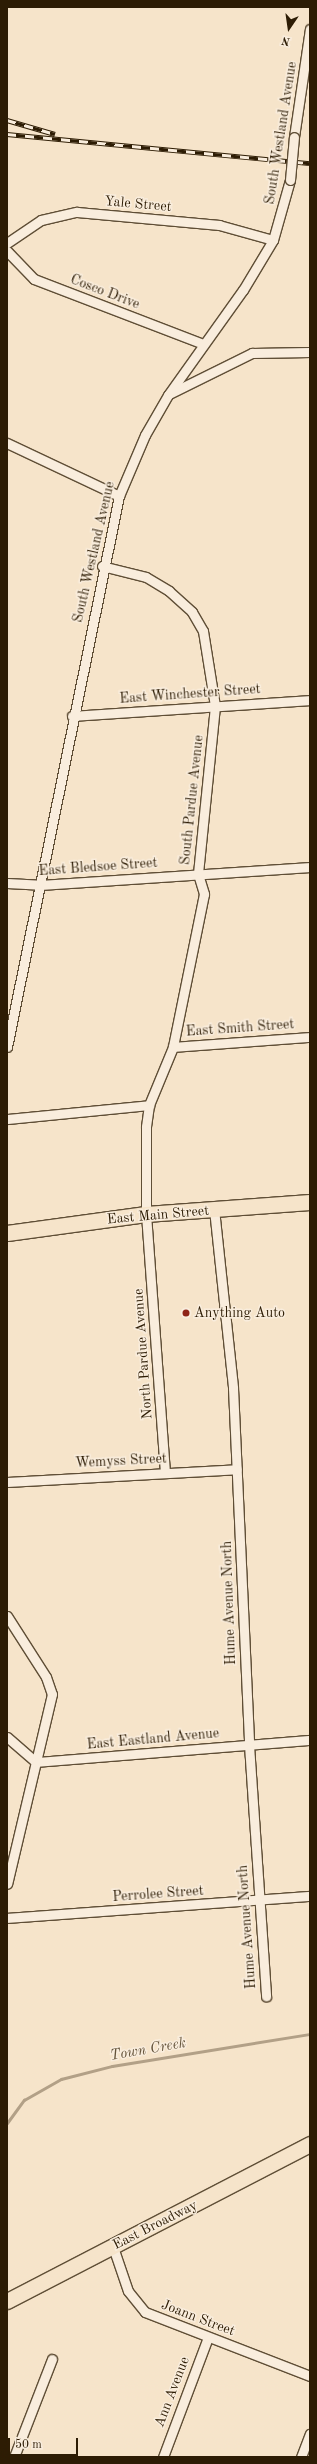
<!DOCTYPE html>
<style>
body{margin:0}
#map{position:relative;width:317px;height:2464px;overflow:hidden;background:#f6e4ca;font-family:"Old Standard TT",serif}
div>[style]{position:absolute}
.stream>*{height:3px;margin:-1.5px;padding:0 1.5px;transform-origin:1.5px;border-radius:1.5px;background:#b2a087}
.roads{filter:drop-shadow(1px 0 #5f4e36) drop-shadow(-1px 0 #5f4e36) drop-shadow(0 1px #5f4e36) drop-shadow(0 -1px #5f4e36)}
.minor>*{height:9px;margin:-4.5px;padding:0 4.5px;transform-origin:4.5px;border-radius:4.5px;background:#f9eddd}
.primary>*{height:15px;margin:-7.5px;padding:0 7.5px;transform-origin:7.5px;border-radius:7.5px;background:#f6e4ca}
.rail>*{height:4.5px;margin-top:-2.25px;transform-origin:0;background:repeating-linear-gradient(90deg,#f9eddd 0 9px,#2d1c04 0 18px);box-sizing:border-box;border-block:1px solid #2d1c04}
.bridges{filter:drop-shadow(1px 0 #5f4e36) drop-shadow(-1px 0 #5f4e36) drop-shadow(0 1px #5f4e36) drop-shadow(0 -1px #5f4e36)}
.minor-bridge>*{height:9px;margin:-4.5px;padding:0 4.5px;transform-origin:4.5px;border-radius:4.5px;background:#f9eddd}
.dots>*{width:11px;height:11px;translate:-50% -50%;box-sizing:border-box;border:2px solid #f9eddd;border-radius:50%}
span{translate:-50% -50%;white-space:nowrap;text-align:center;line-height:1.15;-webkit-text-stroke:3px #f9eddd;paint-order:stroke}
.street-label{font-size:14px;color:#2d1c04}
.poi-label{font-size:14px;color:#2d1c04}
.left{translate:0 -50%;text-align:left}
.water-label{font-size:15px;color:#625138;font-style:italic}
.frame{position:absolute;inset:0;border:8px solid #2d1c04;pointer-events:none}
.north{position:absolute;left:269px;top:8px;width:40px;height:40px;-webkit-text-stroke:3px #f9eddd;paint-order:stroke;rotate:193deg;font-size:11px;font-weight:700;line-height:16px;text-align:center;color:#2d1c04}
.north::after{content:'';display:block;margin:auto;width:14px;height:18px;background:#2d1c04;clip-path:polygon(50% 0,100% 100%,50% 72%,0 100%)}
.scale{position:absolute;left:8px;top:2438px;width:70px;height:18px;box-sizing:border-box;border:2px solid #2d1c04;border-top:0;padding-left:5px;font-size:12px;line-height:14px;white-space:nowrap;color:#2d1c04;-webkit-text-stroke:3px #f9eddd;paint-order:stroke}
</style>
<div id="map">
<div class="stream">
<div style="left:7px;top:2123px;width:29px;rotate:-54deg"></div>
<div style="left:24px;top:2100px;width:43px;rotate:-29.6deg"></div>
<div style="left:61px;top:2079px;width:53px;rotate:-14.3deg"></div>
<div style="left:112px;top:2066px;width:201px;rotate:-9.2deg"></div>
</div>
<div class="roads">
<div class="minor">
<div style="left:294px;top:137px;width:109px;rotate:-81.6deg"></div>
<div style="left:7px;top:243px;width:41px;rotate:-34.1deg"></div>
<div style="left:41px;top:220px;width:37px;rotate:-13deg"></div>
<div style="left:77px;top:212px;width:143px;rotate:5.2deg"></div>
<div style="left:219px;top:225px;width:56px;rotate:15.5deg"></div>
<div style="left:7px;top:251px;width:39px;rotate:46deg"></div>
<div style="left:34px;top:279px;width:181px;rotate:21deg"></div>
<div style="left:169px;top:394px;width:93px;rotate:-26.3deg"></div>
<div style="left:252px;top:353px;width:58px;rotate:-1deg"></div>
<div style="left:7px;top:443px;width:124px;rotate:25.3deg"></div>
<div style="left:102px;top:566px;width:45px;rotate:14deg"></div>
<div style="left:146px;top:577px;width:27px;rotate:31deg"></div>
<div style="left:169px;top:591px;width:31px;rotate:42deg"></div>
<div style="left:192px;top:612px;width:22px;rotate:60deg"></div>
<div style="left:203px;top:631px;width:76px;rotate:80.9deg"></div>
<div style="left:215px;top:706px;width:169px;rotate:95.8deg"></div>
<div style="left:198px;top:874px;width:21px;rotate:73deg"></div>
<div style="left:204px;top:894px;width:156px;rotate:101.5deg"></div>
<div style="left:173px;top:1047px;width:63px;rotate:112.5deg"></div>
<div style="left:149px;top:1105px;width:22px;rotate:98deg"></div>
<div style="left:146px;top:1127px;width:87px;rotate:90deg"></div>
<div style="left:146px;top:1214px;width:259px;rotate:85.8deg"></div>
<div style="left:72px;top:716px;width:239px;rotate:-3.8deg"></div>
<div style="left:7px;top:883px;width:33px;rotate:3deg"></div>
<div style="left:40px;top:885px;width:271px;rotate:-3.8deg"></div>
<div style="left:7px;top:1047px;width:562px;rotate:-78.51deg"></div>
<div style="left:119px;top:496px;width:66px;rotate:-66.9deg"></div>
<div style="left:145px;top:435px;width:46px;rotate:-60.1deg"></div>
<div style="left:168px;top:395px;width:129px;rotate:-54.5deg"></div>
<div style="left:243px;top:290px;width:58px;rotate:-59deg"></div>
<div style="left:273px;top:240px;width:62px;rotate:-74.2deg"></div>
<div style="left:173px;top:1047px;width:137px;rotate:-4.2deg"></div>
<div style="left:7px;top:1119px;width:143px;rotate:-5.6deg"></div>
<div style="left:214px;top:1209px;width:180px;rotate:83.9deg"></div>
<div style="left:233px;top:1388px;width:357px;rotate:87.4deg"></div>
<div style="left:249px;top:1745px;width:252px;rotate:86.1deg"></div>
<div style="left:7px;top:1482px;width:230px;rotate:-3.2deg"></div>
<div style="left:7px;top:1616px;width:72px;rotate:57.4deg"></div>
<div style="left:46px;top:1677px;width:18px;rotate:71deg"></div>
<div style="left:52px;top:1694px;width:195px;rotate:103.3deg"></div>
<div style="left:7px;top:1737px;width:38px;rotate:41deg"></div>
<div style="left:36px;top:1762px;width:275px;rotate:-4.6deg"></div>
<div style="left:7px;top:1918px;width:304px;rotate:-4.2deg"></div>
<div style="left:113px;top:2247px;width:46px;rotate:71.2deg"></div>
<div style="left:128px;top:2291px;width:27px;rotate:51deg"></div>
<div style="left:145px;top:2312px;width:177px;rotate:21.2deg"></div>
<div style="left:14px;top:2457px;width:105px;rotate:-68.8deg"></div>
<div style="left:163px;top:2457px;width:128px;rotate:-69.4deg"></div>
<div style="left:301px;top:2457px;width:25px;rotate:-69deg"></div>
</div>
<div class="primary">
<div style="left:7px;top:1233px;width:140px;rotate:-7.8deg"></div>
<div style="left:146px;top:1214px;width:164px;rotate:-4.2deg"></div>
<div style="left:7px;top:2301px;width:341px;rotate:-27.4deg"></div>
</div>
</div>
<div class="rail">
<div style="left:7px;top:120px;width:50px;rotate:16.3deg"></div>
<div style="left:7px;top:134px;width:304px;rotate:5.5deg"></div>
</div>
<div class="bridges">
<div class="minor-bridge">
<div style="left:290px;top:180px;width:43px;rotate:-84.7deg"></div>
</div>
</div>
<div class="dots">
<div style="left:186px;top:1313px;background:#8f2418"></div>
</div>
<div class="street-label">
<span style="left:281px;top:133px;rotate:-81deg">South Westland Avenue</span>
<span style="left:138px;top:204px;rotate:5deg">Yale Street</span>
<span style="left:105px;top:292px;rotate:21deg">Cosco Drive</span>
<span style="left:94px;top:552px;rotate:-77deg">South Westland Avenue</span>
<span style="left:190px;top:694px;rotate:-4deg">East Winchester Street</span>
<span style="left:192px;top:800px;rotate:-84deg">South Pardue Avenue</span>
<span style="left:98px;top:867px;rotate:-4deg">East Bledsoe Street</span>
<span style="left:240px;top:1028px;rotate:-4deg">East Smith Street</span>
<span style="left:158px;top:1215px;rotate:-5deg">East Main Street</span>
<span style="left:143px;top:1354px;rotate:-94deg">North Pardue Avenue</span>
<span style="left:121px;top:1461px;rotate:-3deg">Wemyss Street</span>
<span style="left:229px;top:1603px;rotate:-92deg">Hume Avenue North</span>
<span style="left:153px;top:1739px;rotate:-5deg">East Eastland Avenue</span>
<span style="left:158px;top:1894px;rotate:-4deg">Perrolee Street</span>
<span style="left:247px;top:1927px;rotate:-94deg">Hume Avenue North</span>
<span style="left:155px;top:2225px;rotate:-27deg">East Broadway</span>
<span style="left:198px;top:2318px;rotate:21deg">Joann Street</span>
<span style="left:172px;top:2392px;rotate:-69deg">Ann Avenue</span>
</div>
<div class="poi-label">
<span class="left" style="left:194px;top:1313px">Anything Auto</span>
</div>
<div class="water-label">
<span style="left:148px;top:2050px;rotate:-10deg">Town Creek</span>
</div>
<div class="frame"></div>
<div class="north">N</div>
<div class="scale">50 m</div>
</div>
